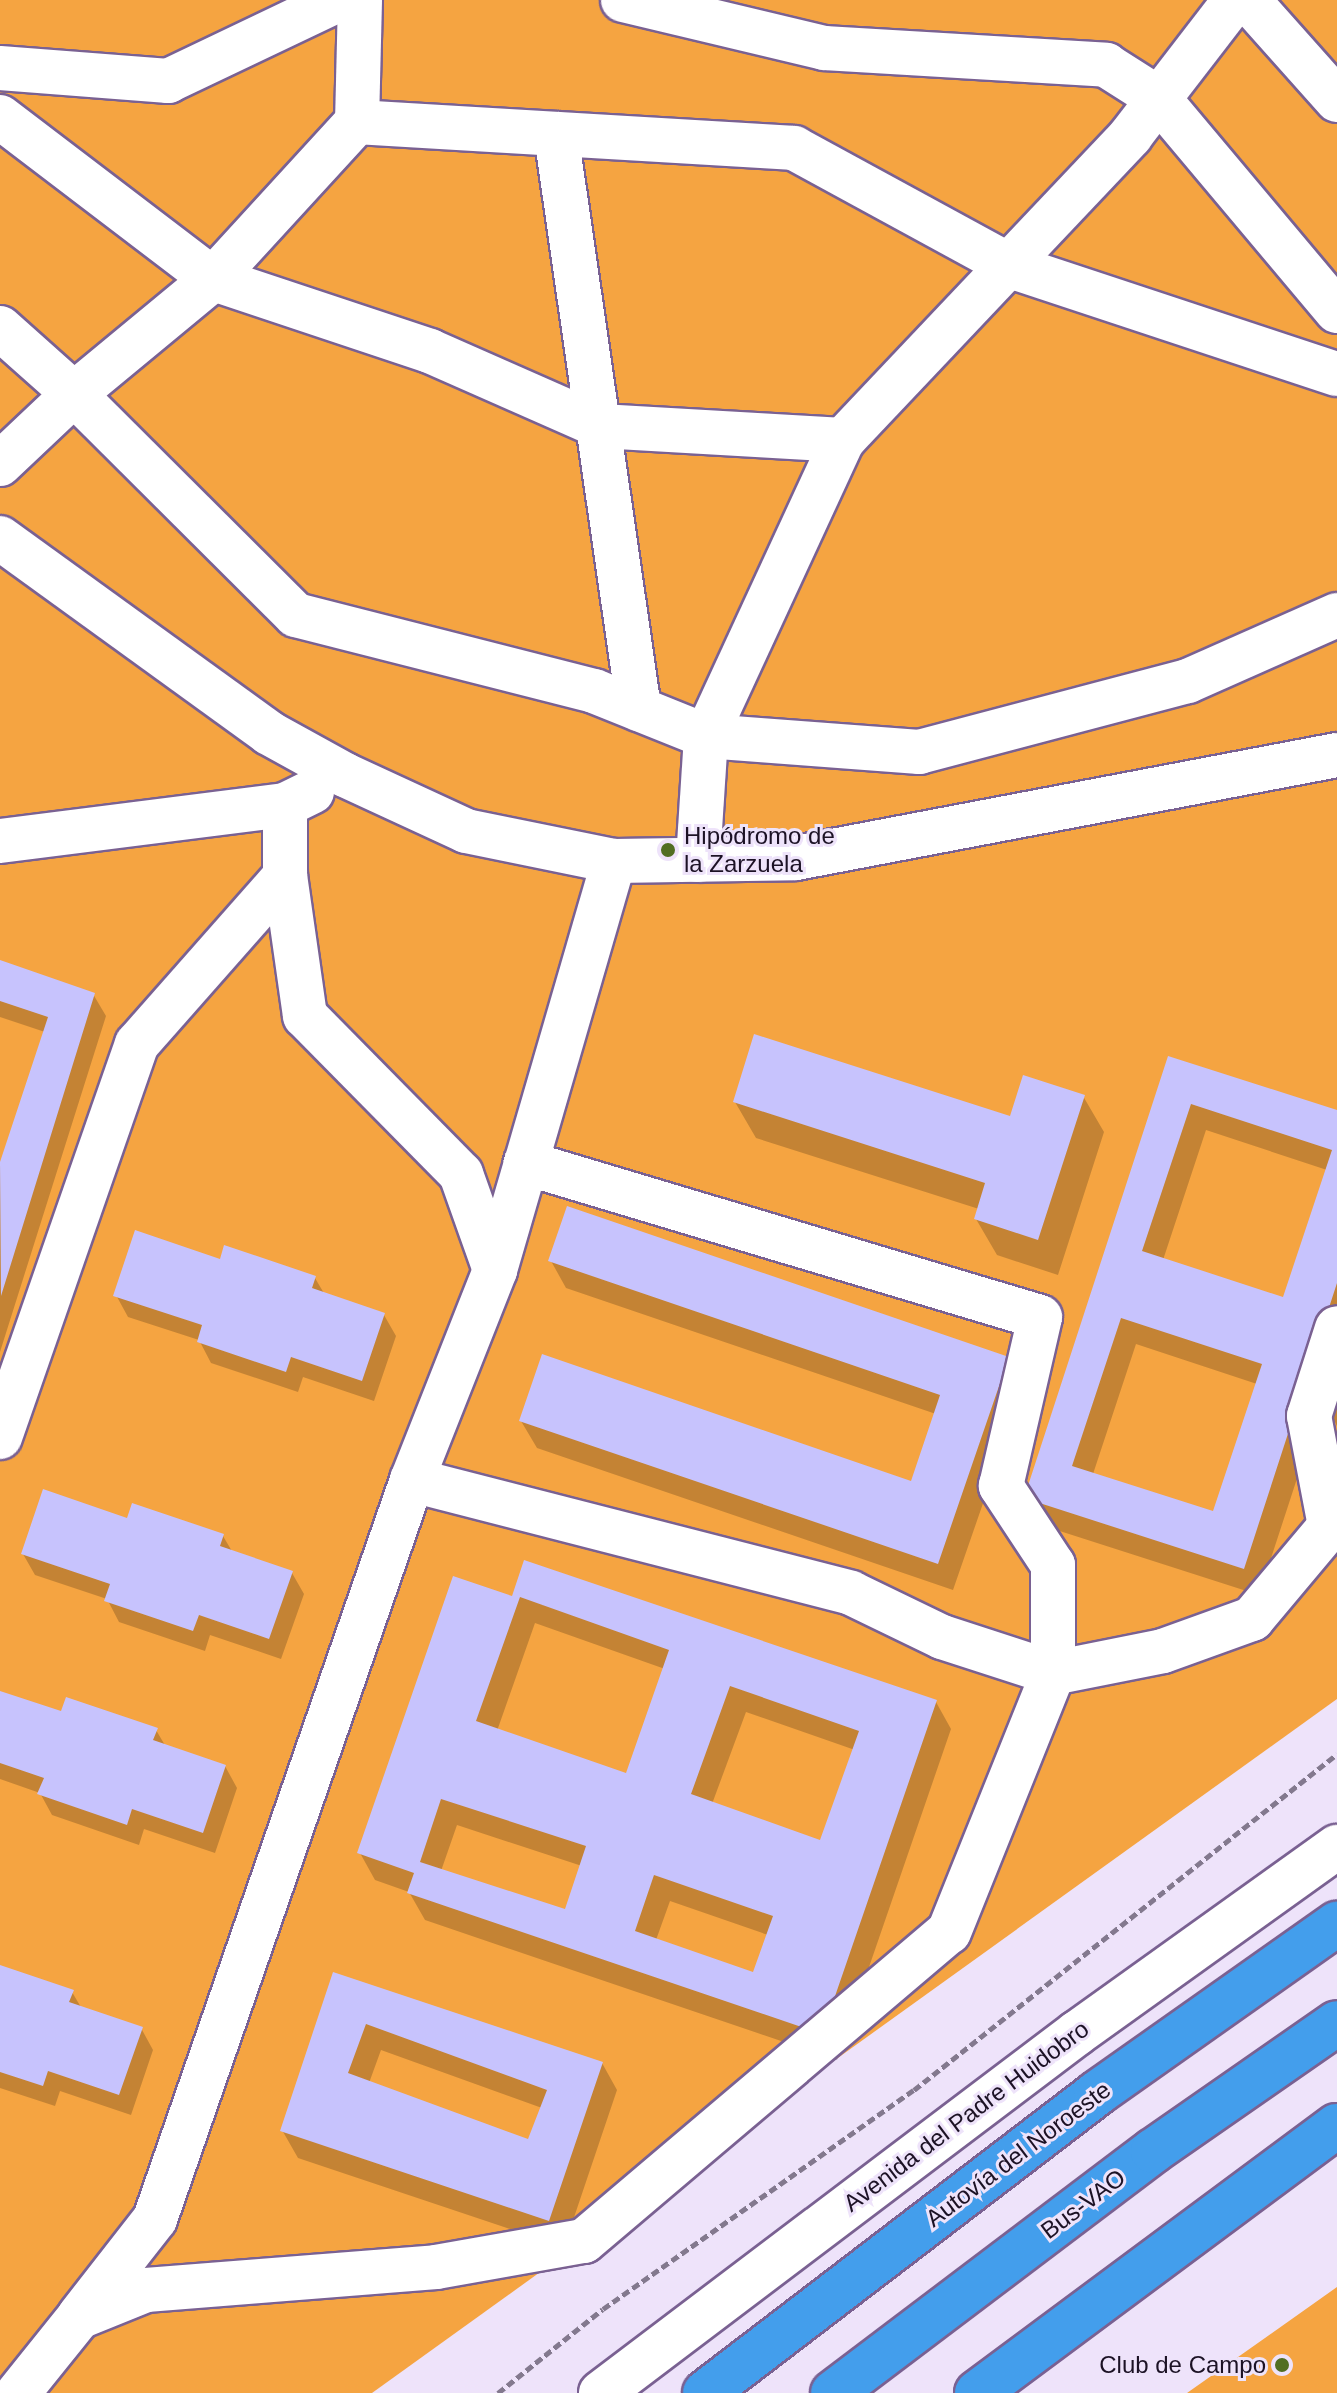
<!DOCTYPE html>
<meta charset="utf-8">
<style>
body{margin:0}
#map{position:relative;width:1337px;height:2393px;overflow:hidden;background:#eee3fa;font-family:Arial,sans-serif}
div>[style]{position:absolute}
.green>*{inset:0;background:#f5a441}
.shadow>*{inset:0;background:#0003}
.building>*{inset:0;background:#c7c3fd}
.path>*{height:5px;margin-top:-2.5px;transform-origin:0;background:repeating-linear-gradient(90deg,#83798e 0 8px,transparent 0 12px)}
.roads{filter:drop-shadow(2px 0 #7a6192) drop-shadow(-2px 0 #7a6192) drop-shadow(0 2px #7a6192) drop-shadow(0 -2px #7a6192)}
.minor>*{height:44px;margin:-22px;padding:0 22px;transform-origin:22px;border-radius:22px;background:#fff}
.highway>*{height:44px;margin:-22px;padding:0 22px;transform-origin:22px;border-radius:22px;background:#439eec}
.dots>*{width:22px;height:22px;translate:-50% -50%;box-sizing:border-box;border:4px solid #eee3fa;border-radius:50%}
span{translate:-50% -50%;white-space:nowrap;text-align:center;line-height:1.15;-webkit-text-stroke:6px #eee3fa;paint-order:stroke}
.poi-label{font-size:24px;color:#1c1225}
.left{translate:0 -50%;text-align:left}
.right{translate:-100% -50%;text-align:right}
.street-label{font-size:24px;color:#1c1225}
</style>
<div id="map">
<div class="green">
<div style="clip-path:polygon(0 0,1337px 0,1337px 1699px,372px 2393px,0 2393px)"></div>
<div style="clip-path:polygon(1337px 2287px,1337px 2393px,1187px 2393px,1265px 2338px)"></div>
</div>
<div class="shadow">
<div style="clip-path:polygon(0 962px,93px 994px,106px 1016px,0 1352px,0 1166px,45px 1032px,0 1017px)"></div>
<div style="clip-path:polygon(evenodd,1169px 1058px,1337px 1113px,1337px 1356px,1259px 1595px,1041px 1525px,1026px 1498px,1169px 1058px,1206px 1130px,1327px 1170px,1284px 1300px,1163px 1260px,1206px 1130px,1169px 1058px,1136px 1344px,1257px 1384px,1214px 1514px,1093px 1474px,1136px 1344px)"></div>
<div style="clip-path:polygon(1083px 1096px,1104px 1132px,1058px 1275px,997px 1255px,976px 1219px,979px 1209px,756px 1138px,735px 1102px,1011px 1119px)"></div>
<div style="clip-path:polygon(551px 1261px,1008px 1358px,1024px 1385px,953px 1590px,537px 1448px,521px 1421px,912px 1483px,936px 1414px,566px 1288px)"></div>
<div style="clip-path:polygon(221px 1262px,315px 1278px,325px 1295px,384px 1315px,396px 1336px,374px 1401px,303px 1377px,298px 1392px,211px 1363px,199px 1340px,128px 1317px,116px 1295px)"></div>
<div style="clip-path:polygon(1337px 1400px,1337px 1426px,1332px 1416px)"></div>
<div style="clip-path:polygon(128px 1520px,223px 1536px,233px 1553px,292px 1573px,304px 1594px,281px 1659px,210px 1635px,205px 1651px,119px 1622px,107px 1599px,35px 1575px,23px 1554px)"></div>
<div style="clip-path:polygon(evenodd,526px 1563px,936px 1702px,951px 1729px,837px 2060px,425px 1920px,409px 1892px,375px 1880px,360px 1853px,514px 1599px,526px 1563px,535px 1623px,665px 1669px,627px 1776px,497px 1731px,535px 1623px,526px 1563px,746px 1712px,855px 1750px,821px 1843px,712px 1804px,746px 1712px,526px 1563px,457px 1825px,582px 1866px,567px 1911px,441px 1871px,457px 1825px,526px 1563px,670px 1901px,768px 1935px,754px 1974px,656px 1940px,670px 1901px)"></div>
<div style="clip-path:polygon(0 1693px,62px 1714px,156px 1730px,166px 1747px,225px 1766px,237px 1788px,215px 1853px,144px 1829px,139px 1845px,52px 1815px,40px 1793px,0 1779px)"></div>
<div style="clip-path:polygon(0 1967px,72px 1992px,82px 2009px,141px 2028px,153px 2050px,131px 2115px,60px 2091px,55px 2106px,0 2088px)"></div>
<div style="clip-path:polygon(evenodd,335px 1974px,602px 2063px,617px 2090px,564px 2247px,298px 2158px,282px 2130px,335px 1974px,381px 2050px,542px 2108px,529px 2142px,369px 2083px,381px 2050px)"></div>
</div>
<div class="building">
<div style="clip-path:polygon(0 960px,95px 993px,1px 1296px,0 1162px,48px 1017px,0 1001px)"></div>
<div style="clip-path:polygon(754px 1034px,1010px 1116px,1023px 1075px,1085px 1095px,1038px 1240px,974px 1219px,985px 1183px,733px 1102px)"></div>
<div style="clip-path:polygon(evenodd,1168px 1056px,1337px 1110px,1337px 1283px,1244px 1569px,1024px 1498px,1168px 1056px,1191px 1104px,1332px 1150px,1283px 1297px,1142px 1251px,1191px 1104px,1168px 1056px,1121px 1318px,1262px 1364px,1213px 1511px,1072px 1466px,1121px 1318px)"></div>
<div style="clip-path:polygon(567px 1206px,1009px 1357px,938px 1564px,519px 1421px,542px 1354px,911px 1481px,940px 1395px,548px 1261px)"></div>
<div style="clip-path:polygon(135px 1230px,220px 1259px,224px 1245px,316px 1276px,312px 1288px,385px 1313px,362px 1381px,291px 1357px,286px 1372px,197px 1342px,202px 1325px,113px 1296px)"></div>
<div style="clip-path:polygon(43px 1489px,127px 1518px,132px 1503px,224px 1534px,220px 1546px,293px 1571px,269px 1639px,199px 1615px,193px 1631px,104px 1601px,110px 1584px,21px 1554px)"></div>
<div style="clip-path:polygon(evenodd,524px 1560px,937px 1700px,822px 2034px,407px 1893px,414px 1873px,357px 1853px,453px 1576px,512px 1596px,524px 1560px,520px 1597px,669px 1650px,626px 1773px,476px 1721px,520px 1597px,524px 1560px,730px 1686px,859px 1731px,820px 1840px,691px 1794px,730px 1686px,524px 1560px,441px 1799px,586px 1846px,565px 1909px,420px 1862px,441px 1799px,524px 1560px,654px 1875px,773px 1916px,753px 1972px,635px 1931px,654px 1875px)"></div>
<div style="clip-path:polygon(0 1691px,61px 1711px,66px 1697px,158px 1728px,153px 1740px,226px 1765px,203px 1833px,132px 1809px,127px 1825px,37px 1794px,44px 1778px,0 1763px)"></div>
<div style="clip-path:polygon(0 1965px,74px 1990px,69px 2002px,143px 2027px,119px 2095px,48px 2071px,43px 2086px,0 2072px)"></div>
<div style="clip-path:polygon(evenodd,333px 1972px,603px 2062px,549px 2221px,280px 2131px,333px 1972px,366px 2024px,547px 2090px,528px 2139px,348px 2073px,366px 2024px)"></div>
</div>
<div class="path">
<div style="left:498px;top:2393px;width:134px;rotate:-38.7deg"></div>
<div style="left:603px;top:2309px;width:380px;rotate:-35.2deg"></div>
<div style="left:914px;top:2090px;width:540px;rotate:-38.46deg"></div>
</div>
<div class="roads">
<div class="minor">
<div style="left:360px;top:0;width:122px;rotate:91.4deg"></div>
<div style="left:357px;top:122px;width:438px;rotate:3.4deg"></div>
<div style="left:794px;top:148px;width:246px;rotate:28.6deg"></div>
<div style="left:1010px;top:266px;width:344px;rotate:18.3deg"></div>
<div style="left:623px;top:0;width:207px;rotate:13.4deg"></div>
<div style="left:824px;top:48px;width:283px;rotate:3.4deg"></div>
<div style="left:1106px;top:65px;width:62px;rotate:32.4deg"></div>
<div style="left:1158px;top:98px;width:278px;rotate:50deg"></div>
<div style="left:1248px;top:0;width:134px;rotate:48.3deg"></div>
<div style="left:0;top:68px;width:169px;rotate:4.4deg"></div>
<div style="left:168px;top:81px;width:188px;rotate:-25.5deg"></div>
<div style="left:0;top:117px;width:268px;rotate:37.3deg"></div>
<div style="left:213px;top:279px;width:213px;rotate:-47.5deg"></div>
<div style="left:556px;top:134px;width:581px;rotate:81.79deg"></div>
<div style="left:0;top:328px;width:99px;rotate:41.7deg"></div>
<div style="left:74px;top:394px;width:102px;rotate:136.6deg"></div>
<div style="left:843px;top:440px;width:243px;rotate:-176.7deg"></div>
<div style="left:600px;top:426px;width:186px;rotate:-156.2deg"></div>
<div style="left:430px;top:351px;width:229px;rotate:-161.6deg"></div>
<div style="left:213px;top:279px;width:180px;rotate:140.4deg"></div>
<div style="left:74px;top:394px;width:313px;rotate:44.9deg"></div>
<div style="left:296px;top:615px;width:308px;rotate:14.3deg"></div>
<div style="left:594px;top:691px;width:121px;rotate:21.9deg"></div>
<div style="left:706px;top:736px;width:214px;rotate:4.3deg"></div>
<div style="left:919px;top:752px;width:278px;rotate:-14.8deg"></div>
<div style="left:1188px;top:681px;width:163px;rotate:-23.9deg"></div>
<div style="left:0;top:538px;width:332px;rotate:35.9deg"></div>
<div style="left:269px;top:733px;width:87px;rotate:28.9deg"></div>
<div style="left:345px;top:775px;width:133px;rotate:24.8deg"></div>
<div style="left:466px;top:831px;width:151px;rotate:11.5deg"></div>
<div style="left:614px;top:861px;width:182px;rotate:-0.9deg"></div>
<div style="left:796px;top:858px;width:551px;rotate:-10.78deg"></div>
<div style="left:0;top:841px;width:287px;rotate:-7.2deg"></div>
<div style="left:285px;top:805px;width:30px;rotate:-26deg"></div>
<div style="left:698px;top:860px;width:124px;rotate:-86.3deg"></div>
<div style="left:706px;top:736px;width:326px;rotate:-65.2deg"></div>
<div style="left:843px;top:440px;width:419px;rotate:-46.6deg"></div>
<div style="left:1131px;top:135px;width:170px;rotate:-52.4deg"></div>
<div style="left:495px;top:1270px;width:426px;rotate:-73.8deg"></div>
<div style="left:0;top:1437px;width:416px;rotate:-70.8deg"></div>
<div style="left:137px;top:1044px;width:224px;rotate:-48.6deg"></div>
<div style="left:412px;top:1480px;width:453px;rotate:14.4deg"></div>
<div style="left:851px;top:1593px;width:101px;rotate:25.8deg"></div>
<div style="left:942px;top:1637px;width:117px;rotate:18deg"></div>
<div style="left:1053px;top:1673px;width:112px;rotate:-11.3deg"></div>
<div style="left:1163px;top:1651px;width:95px;rotate:-19.8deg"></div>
<div style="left:1252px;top:1619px;width:121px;rotate:-50deg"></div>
<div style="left:1330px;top:1526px;width:112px;rotate:-100.8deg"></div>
<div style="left:1309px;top:1416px;width:92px;rotate:-72.3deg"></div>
<div style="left:80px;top:2315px;width:122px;rotate:-52deg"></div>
<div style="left:155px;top:2219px;width:782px;rotate:-70.82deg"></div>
<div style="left:412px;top:1480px;width:226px;rotate:-68.4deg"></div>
<div style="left:495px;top:1270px;width:102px;rotate:-109.5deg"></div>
<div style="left:461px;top:1174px;width:222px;rotate:-134.6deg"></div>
<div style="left:305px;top:1016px;width:141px;rotate:-98.1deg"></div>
<div style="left:285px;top:876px;width:71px;rotate:-90deg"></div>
<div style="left:18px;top:2393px;width:97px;rotate:-51.2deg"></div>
<div style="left:79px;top:2317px;width:72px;rotate:-21.9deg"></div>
<div style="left:146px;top:2290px;width:291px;rotate:-4.5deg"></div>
<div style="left:436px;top:2267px;width:150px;rotate:-10deg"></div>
<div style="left:584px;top:2241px;width:478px;rotate:-40.3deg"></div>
<div style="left:949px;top:1932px;width:279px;rotate:-68.1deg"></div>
<div style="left:1053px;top:1673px;width:108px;rotate:-90deg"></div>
<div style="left:1053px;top:1565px;width:95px;rotate:-123.4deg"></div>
<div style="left:1001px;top:1486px;width:173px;rotate:-77deg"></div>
<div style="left:1040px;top:1317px;width:537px;rotate:-163.32deg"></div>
<div style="left:601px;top:2393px;width:597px;rotate:-37.1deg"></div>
<div style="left:1077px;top:2033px;width:320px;rotate:-35.6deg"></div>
</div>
<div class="highway">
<div style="left:705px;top:2393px;width:494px;rotate:-37.4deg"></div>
<div style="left:1097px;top:2093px;width:294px;rotate:-35.2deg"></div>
<div style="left:833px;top:2393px;width:401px;rotate:-37.1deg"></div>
<div style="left:1153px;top:2151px;width:224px;rotate:-34.8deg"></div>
<div style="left:977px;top:2393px;width:448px;rotate:-36.6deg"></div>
</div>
</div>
<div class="dots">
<div style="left:668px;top:850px;background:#516e22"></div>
<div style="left:1282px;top:2365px;background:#516e22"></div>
</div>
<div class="poi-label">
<span class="left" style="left:684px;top:850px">Hipódromo de<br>la Zarzuela</span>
<span class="right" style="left:1266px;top:2365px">Club de Campo</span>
</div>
<div class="street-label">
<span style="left:966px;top:2116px;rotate:-37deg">Avenida del Padre Huidobro</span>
<span style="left:1018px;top:2154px;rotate:-37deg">Autovía del Noroeste</span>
<span style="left:1083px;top:2204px;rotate:-37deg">Bus-VAO</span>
</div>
</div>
